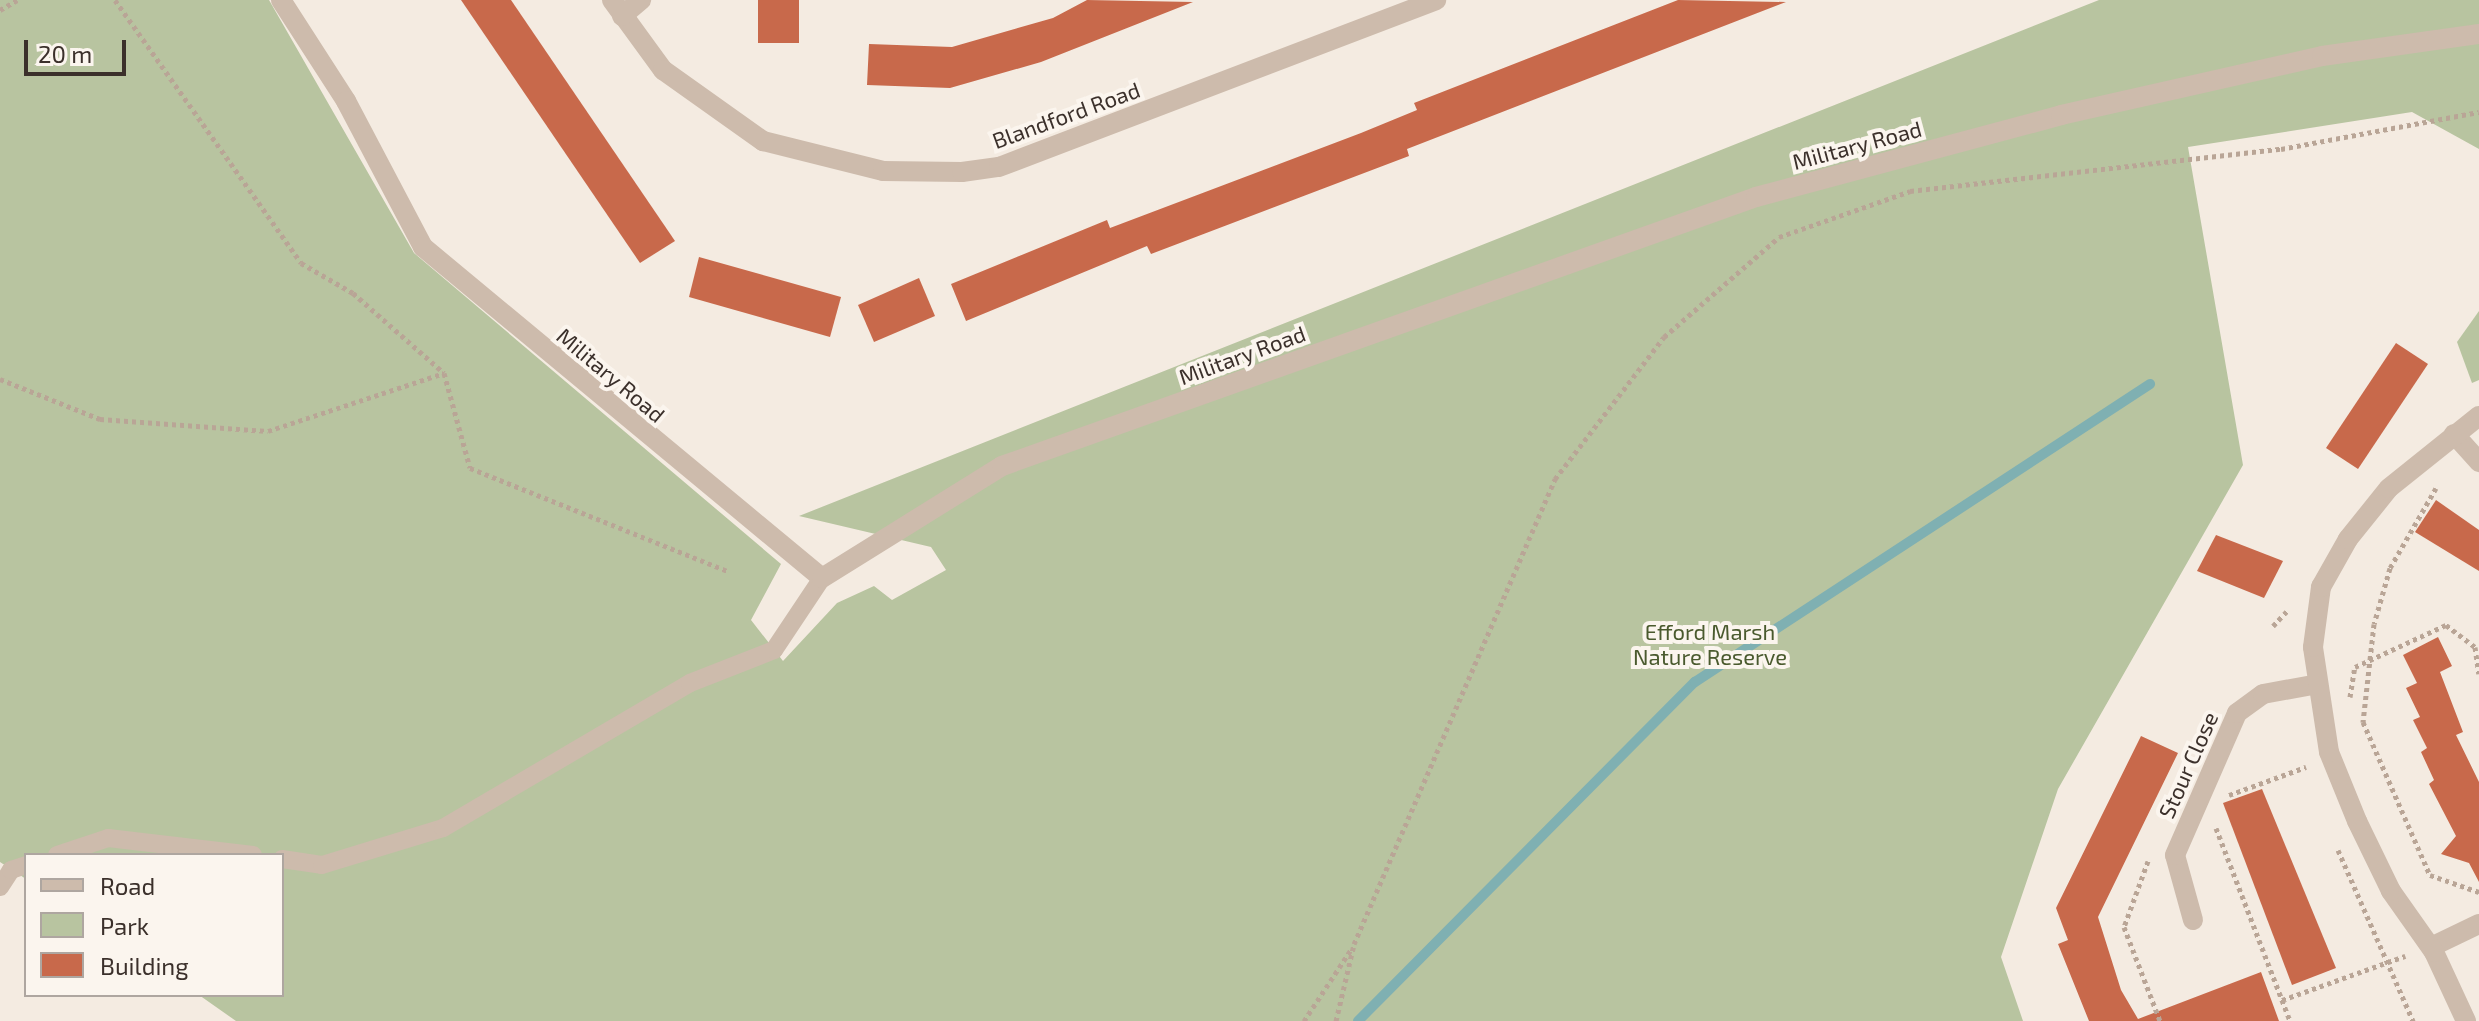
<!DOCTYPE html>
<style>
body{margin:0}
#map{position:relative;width:2479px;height:1021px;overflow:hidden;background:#f4ebe1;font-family:"Exo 2",sans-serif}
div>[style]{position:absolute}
.green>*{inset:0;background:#b8c4a0}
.stream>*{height:10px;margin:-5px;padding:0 5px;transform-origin:5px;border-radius:5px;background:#7fb0b2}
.building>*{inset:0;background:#c8694b}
.path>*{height:5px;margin-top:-2.5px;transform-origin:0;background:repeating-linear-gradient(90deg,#b9a596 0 4px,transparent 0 8px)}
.service>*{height:18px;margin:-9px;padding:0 9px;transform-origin:9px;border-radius:9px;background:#cdbbac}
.minor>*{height:20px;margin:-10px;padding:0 10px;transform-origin:10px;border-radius:10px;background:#cdbbac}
span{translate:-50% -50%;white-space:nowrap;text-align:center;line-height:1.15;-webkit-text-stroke:8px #fbf5ee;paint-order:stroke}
.street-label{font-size:22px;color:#3b302b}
.park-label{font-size:22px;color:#4a5a2e}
.legend{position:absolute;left:24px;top:853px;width:260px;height:144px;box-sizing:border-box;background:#fbf5ee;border:2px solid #aea6a0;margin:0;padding:10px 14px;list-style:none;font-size:24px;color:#3b302b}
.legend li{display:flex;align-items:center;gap:16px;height:40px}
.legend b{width:40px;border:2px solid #aea6a0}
.scale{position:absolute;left:24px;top:40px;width:102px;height:36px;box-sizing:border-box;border:4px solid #3b302b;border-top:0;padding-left:10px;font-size:24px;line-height:28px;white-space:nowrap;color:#3b302b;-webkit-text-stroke:6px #fbf5ee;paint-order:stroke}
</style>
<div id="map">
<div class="green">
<div style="clip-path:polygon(0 0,269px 0,414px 253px,781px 564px,751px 620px,783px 661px,837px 603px,874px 586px,892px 600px,946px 570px,931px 547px,799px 516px,2099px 0,2479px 0,2479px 149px,2412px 112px,2188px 147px,2243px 465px,2058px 789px,2001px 957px,2023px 1021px,236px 1021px,199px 995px,282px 995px,282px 855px,26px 855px,26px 879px,0 862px)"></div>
<div style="clip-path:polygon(2479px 311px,2479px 380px,2472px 383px,2457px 342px)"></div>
</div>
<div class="stream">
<div style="left:1358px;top:1021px;width:478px;rotate:-45.2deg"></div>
<div style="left:1695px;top:682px;width:544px;rotate:-33.22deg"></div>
</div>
<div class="building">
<div style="clip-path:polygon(461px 0,511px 0,675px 241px,640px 263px)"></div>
<div style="clip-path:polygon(758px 0,799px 0,799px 43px,758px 43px)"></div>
<div style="clip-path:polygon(1087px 0,1193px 2px,1041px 62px,950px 88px,867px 85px,869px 44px,952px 47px,1053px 18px)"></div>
<div style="clip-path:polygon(1678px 0,1786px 2px,1407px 149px,1409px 156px,1151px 254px,1147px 246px,966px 321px,951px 284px,1107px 220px,1110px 228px,1361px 133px,1417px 110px,1414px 103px)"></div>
<div style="clip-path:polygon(699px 257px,841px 297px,830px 337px,689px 297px)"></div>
<div style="clip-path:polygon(919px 278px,935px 316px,874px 342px,858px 305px)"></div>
<div style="clip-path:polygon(2396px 343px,2428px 364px,2358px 469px,2326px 448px)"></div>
<div style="clip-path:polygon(2436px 500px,2479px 530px,2479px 571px,2415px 532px)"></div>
<div style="clip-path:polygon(2216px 535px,2283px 561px,2264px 598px,2197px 571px)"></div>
<div style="clip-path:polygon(2438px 637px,2452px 666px,2440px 672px,2463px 732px,2456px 735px,2479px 782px,2479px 882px,2469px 863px,2441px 854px,2456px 836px,2429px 784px,2434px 780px,2421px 752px,2427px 748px,2413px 720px,2420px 717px,2406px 688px,2417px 683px,2403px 655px)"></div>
<div style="clip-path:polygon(2141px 736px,2178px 753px,2098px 917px,2121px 990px,2138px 1019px,2261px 972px,2279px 1021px,2089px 1021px,2058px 944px,2068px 940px,2056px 908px)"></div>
<div style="clip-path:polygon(2262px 789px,2336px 968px,2292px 985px,2223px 803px)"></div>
</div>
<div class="path">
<div style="left:115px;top:0;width:322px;rotate:54.7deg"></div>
<div style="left:301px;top:263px;width:60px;rotate:30deg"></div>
<div style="left:353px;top:293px;width:121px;rotate:41.3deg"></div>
<div style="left:0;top:10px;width:20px;rotate:-30deg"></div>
<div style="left:0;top:379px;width:108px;rotate:21.8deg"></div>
<div style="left:100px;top:419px;width:168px;rotate:4.1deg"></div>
<div style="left:268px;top:431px;width:185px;rotate:-18.2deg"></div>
<div style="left:444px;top:373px;width:98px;rotate:74.7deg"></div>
<div style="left:470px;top:468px;width:278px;rotate:21.8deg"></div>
<div style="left:2436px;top:488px;width:92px;rotate:119.9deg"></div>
<div style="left:2390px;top:568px;width:58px;rotate:105.9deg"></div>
<div style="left:2374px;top:624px;width:99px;rotate:96.4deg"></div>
<div style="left:2363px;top:722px;width:167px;rotate:66.4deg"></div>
<div style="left:2430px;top:875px;width:52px;rotate:19.1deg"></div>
<div style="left:2273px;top:626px;width:23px;rotate:-47deg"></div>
<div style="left:2350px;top:697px;width:30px;rotate:-81deg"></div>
<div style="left:2355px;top:667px;width:100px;rotate:-24.8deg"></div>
<div style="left:2446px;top:625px;width:36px;rotate:37deg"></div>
<div style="left:2475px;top:647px;width:27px;rotate:82deg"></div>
<div style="left:2229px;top:795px;width:82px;rotate:-20deg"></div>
<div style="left:2216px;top:828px;width:207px;rotate:69deg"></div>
<div style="left:2338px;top:850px;width:187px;rotate:66.3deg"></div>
<div style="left:2148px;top:861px;width:70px;rotate:110deg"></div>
<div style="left:2124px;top:927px;width:101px;rotate:69deg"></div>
<div style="left:2282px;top:1000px;width:131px;rotate:-19.7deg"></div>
<div style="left:1304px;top:1021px;width:87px;rotate:-56.7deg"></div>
<div style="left:1336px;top:1021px;width:79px;rotate:-76.8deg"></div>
<div style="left:1354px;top:944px;width:507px;rotate:-66.62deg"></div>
<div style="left:1555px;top:479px;width:179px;rotate:-52.5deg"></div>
<div style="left:1664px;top:337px;width:152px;rotate:-41deg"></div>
<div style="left:1779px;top:237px;width:139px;rotate:-19.3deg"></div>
<div style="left:1910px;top:191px;width:373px;rotate:-6.5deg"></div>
<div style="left:2281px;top:149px;width:201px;rotate:-10.6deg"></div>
</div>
<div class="service">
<div style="left:57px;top:855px;width:54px;rotate:-18.4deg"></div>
<div style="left:108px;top:838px;width:146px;rotate:6.7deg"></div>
<div style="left:282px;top:859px;width:40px;rotate:8.5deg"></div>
<div style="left:322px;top:865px;width:127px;rotate:-17deg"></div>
<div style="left:443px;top:828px;width:286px;rotate:-30.4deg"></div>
<div style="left:690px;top:683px;width:90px;rotate:-21.4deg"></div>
<div style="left:774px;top:650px;width:87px;rotate:-56.3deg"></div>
<div style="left:0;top:887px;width:20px;rotate:-57deg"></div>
<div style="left:11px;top:870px;width:16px;rotate:-18deg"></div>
</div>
<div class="minor">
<div style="left:281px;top:0;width:120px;rotate:57.2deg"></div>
<div style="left:346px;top:101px;width:165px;rotate:62.2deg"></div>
<div style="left:423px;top:247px;width:518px;rotate:39.68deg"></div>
<div style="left:822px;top:578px;width:212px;rotate:-31.9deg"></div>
<div style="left:1002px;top:466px;width:801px;rotate:-19.63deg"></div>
<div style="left:1756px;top:197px;width:316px;rotate:-15deg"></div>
<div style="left:2061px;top:115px;width:268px;rotate:-12.7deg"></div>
<div style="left:2322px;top:56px;width:159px;rotate:-8deg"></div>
<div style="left:612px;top:0;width:87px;rotate:53.9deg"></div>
<div style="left:663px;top:70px;width:123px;rotate:35.4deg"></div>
<div style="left:763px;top:141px;width:124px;rotate:14deg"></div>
<div style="left:883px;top:171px;width:79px;rotate:0.7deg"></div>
<div style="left:962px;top:172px;width:37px;rotate:-8deg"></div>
<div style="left:999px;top:167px;width:468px;rotate:-20.9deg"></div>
<div style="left:622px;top:16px;width:25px;rotate:-40deg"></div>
<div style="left:2454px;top:434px;width:38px;rotate:48deg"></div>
<div style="left:2193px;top:920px;width:67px;rotate:-105.5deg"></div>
<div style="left:2175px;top:855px;width:155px;rotate:-66.4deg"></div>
<div style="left:2237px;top:713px;width:32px;rotate:-36deg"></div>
<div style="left:2263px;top:694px;width:56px;rotate:-10.3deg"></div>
<div style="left:2431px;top:947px;width:53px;rotate:-25.6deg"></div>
<div style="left:2466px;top:1021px;width:76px;rotate:-114.9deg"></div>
<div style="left:2434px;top:952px;width:75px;rotate:-125.2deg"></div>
<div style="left:2391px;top:891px;width:78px;rotate:-115.9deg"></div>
<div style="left:2357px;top:821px;width:74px;rotate:-112.1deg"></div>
<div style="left:2329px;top:752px;width:106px;rotate:-98.7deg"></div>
<div style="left:2313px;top:647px;width:61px;rotate:-82.4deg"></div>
<div style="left:2321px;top:587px;width:55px;rotate:-60.6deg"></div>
<div style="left:2348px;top:539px;width:65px;rotate:-51.2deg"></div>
<div style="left:2389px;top:488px;width:115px;rotate:-38.7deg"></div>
</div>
<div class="street-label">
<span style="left:1066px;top:115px;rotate:-20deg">Blandford Road</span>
<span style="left:1857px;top:145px;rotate:-15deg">Military Road</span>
<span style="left:1242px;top:355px;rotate:-20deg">Military Road</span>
<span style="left:611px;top:375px;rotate:40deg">Military Road</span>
<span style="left:2188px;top:765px;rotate:-66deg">Stour Close</span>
</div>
<div class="park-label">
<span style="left:1710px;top:644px">Efford Marsh<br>Nature Reserve</span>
</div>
<ul class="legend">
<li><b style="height:10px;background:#cdbbac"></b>Road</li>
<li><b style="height:22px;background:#b8c4a0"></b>Park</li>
<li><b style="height:22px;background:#c8694b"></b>Building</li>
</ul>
<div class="scale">20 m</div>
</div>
